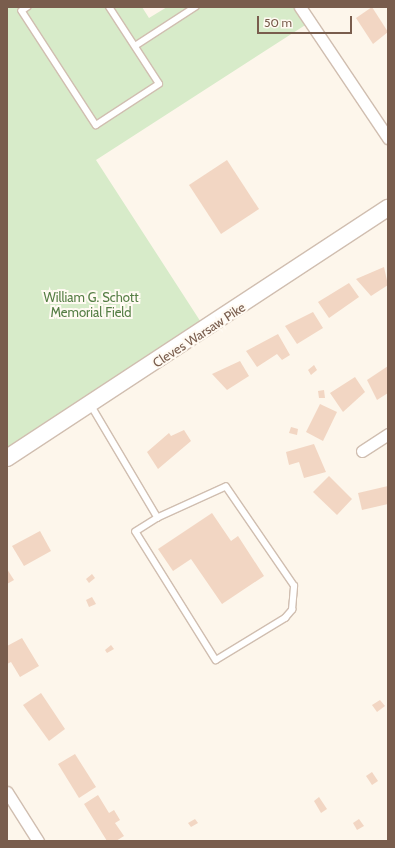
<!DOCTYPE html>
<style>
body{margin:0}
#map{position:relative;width:395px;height:848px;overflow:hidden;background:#fdf6eb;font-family:Cabin,sans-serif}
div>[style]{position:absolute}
.green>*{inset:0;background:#d7ebc9}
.building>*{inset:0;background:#f2d6c3}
.roads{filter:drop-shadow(1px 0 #d0beb0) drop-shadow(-1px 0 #d0beb0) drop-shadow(0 1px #d0beb0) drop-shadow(0 -1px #d0beb0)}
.lane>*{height:5.5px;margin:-2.75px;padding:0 2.75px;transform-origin:2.75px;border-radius:2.75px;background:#fff}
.street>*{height:11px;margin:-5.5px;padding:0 5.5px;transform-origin:5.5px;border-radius:5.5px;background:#fff}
.secondary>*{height:16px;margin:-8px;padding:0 8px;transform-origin:8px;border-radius:8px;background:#fff}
span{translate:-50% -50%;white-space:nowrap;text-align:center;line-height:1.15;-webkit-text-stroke:4px #fffaf2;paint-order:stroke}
.park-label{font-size:13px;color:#557e45}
.street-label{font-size:13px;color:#795d4d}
.frame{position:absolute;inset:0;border:8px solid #795d4d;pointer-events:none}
.scale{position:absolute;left:257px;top:16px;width:95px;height:18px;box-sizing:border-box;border:2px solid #795d4d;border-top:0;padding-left:5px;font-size:12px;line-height:14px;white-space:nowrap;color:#795d4d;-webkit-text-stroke:3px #fffaf2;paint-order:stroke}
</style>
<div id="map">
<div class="green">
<div style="clip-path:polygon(7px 7px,142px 7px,149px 18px,167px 7px,300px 7px,310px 22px,96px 160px,206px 330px,7px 458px)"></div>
</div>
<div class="building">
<div style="clip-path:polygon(372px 7px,388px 32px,373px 44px,356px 18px)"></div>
<div style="clip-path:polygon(227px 160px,259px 209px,221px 234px,189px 185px)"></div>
<div style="clip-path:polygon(384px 267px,388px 285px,371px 296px,356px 279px)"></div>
<div style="clip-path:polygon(349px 283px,359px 297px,329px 318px,318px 302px)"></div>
<div style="clip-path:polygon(313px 312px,323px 328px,297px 344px,285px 326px)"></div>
<div style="clip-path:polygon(278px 334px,290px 355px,282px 360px,277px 354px,257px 367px,246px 351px)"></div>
<div style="clip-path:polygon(240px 361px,249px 376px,227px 390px,212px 374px)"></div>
<div style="clip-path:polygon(314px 365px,317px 370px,311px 375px,308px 370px)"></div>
<div style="clip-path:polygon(388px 366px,388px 393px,377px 400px,367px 380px)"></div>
<div style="clip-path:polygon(355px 377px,365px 392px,343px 412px,330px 393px)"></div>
<div style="clip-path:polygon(324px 390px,325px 398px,319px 398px,318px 391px)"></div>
<div style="clip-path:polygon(320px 404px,337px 412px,323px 441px,306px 432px)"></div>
<div style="clip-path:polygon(291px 427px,298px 429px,297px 435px,289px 433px)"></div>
<div style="clip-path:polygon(184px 430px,191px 441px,158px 469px,147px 452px,169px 433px,171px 436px)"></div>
<div style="clip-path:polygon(314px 444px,326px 472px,304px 478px,299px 462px,289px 465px,286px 452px)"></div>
<div style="clip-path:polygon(329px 476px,352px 499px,337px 515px,313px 492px)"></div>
<div style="clip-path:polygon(388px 486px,388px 504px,362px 510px,358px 493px)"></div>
<div style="clip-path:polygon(212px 513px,231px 541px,238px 536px,264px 576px,222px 604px,191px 559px,173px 571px,158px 549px)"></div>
<div style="clip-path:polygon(40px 531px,51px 551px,24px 566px,12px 546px)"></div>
<div style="clip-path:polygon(7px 569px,14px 580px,7px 584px)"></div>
<div style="clip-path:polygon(92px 574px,95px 578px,89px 583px,86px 579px)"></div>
<div style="clip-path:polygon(92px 597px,96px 604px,89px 607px,86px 600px)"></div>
<div style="clip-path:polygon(22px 638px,39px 666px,20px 677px,11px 662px,7px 664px,7px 646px)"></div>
<div style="clip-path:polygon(111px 645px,114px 649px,107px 653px,105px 650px)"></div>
<div style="clip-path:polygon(41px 693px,65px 729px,49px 741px,23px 705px)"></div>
<div style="clip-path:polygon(380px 700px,385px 706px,377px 712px,372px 705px)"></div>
<div style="clip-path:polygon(75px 754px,96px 787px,79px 798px,58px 764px)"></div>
<div style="clip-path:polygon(372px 772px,378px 781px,372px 785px,366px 776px)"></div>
<div style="clip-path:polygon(98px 795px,109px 813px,114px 810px,120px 820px,115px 823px,124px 836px,116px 841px,107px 841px,84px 804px)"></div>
<div style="clip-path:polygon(319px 797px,327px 809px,321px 813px,314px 801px)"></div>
<div style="clip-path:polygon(195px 819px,198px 823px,191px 827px,188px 823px)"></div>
<div style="clip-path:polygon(359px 819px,364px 826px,357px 830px,353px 823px)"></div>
</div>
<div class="roads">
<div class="lane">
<div style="left:28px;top:7px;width:7px;rotate:146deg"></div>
<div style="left:22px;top:11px;width:136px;rotate:57deg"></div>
<div style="left:96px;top:125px;width:75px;rotate:-33.1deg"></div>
<div style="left:159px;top:84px;width:92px;rotate:-123deg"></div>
<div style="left:135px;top:46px;width:72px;rotate:-33deg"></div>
<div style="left:91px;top:405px;width:131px;rotate:59.3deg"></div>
<div style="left:158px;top:518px;width:26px;rotate:148deg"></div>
<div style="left:136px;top:532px;width:151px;rotate:58deg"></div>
<div style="left:216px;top:660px;width:81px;rotate:-31.3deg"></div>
<div style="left:285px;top:618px;width:11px;rotate:-49deg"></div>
<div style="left:292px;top:610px;width:24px;rotate:-85deg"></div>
<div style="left:294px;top:586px;width:120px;rotate:-124.5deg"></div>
<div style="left:226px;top:487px;width:75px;rotate:155.5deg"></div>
</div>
<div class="street">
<div style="left:300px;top:7px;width:158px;rotate:56.1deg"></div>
<div style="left:362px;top:451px;width:31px;rotate:-33deg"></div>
<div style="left:7px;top:792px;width:58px;rotate:57.7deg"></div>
</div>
<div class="secondary">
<div style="left:7px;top:458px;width:456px;rotate:-33.3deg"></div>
</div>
</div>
<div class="park-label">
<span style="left:91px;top:305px">William G. Schott<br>Memorial Field</span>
</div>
<div class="street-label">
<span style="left:199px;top:335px;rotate:-33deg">Cleves Warsaw Pike</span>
</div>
<div class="frame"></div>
<div class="scale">50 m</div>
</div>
